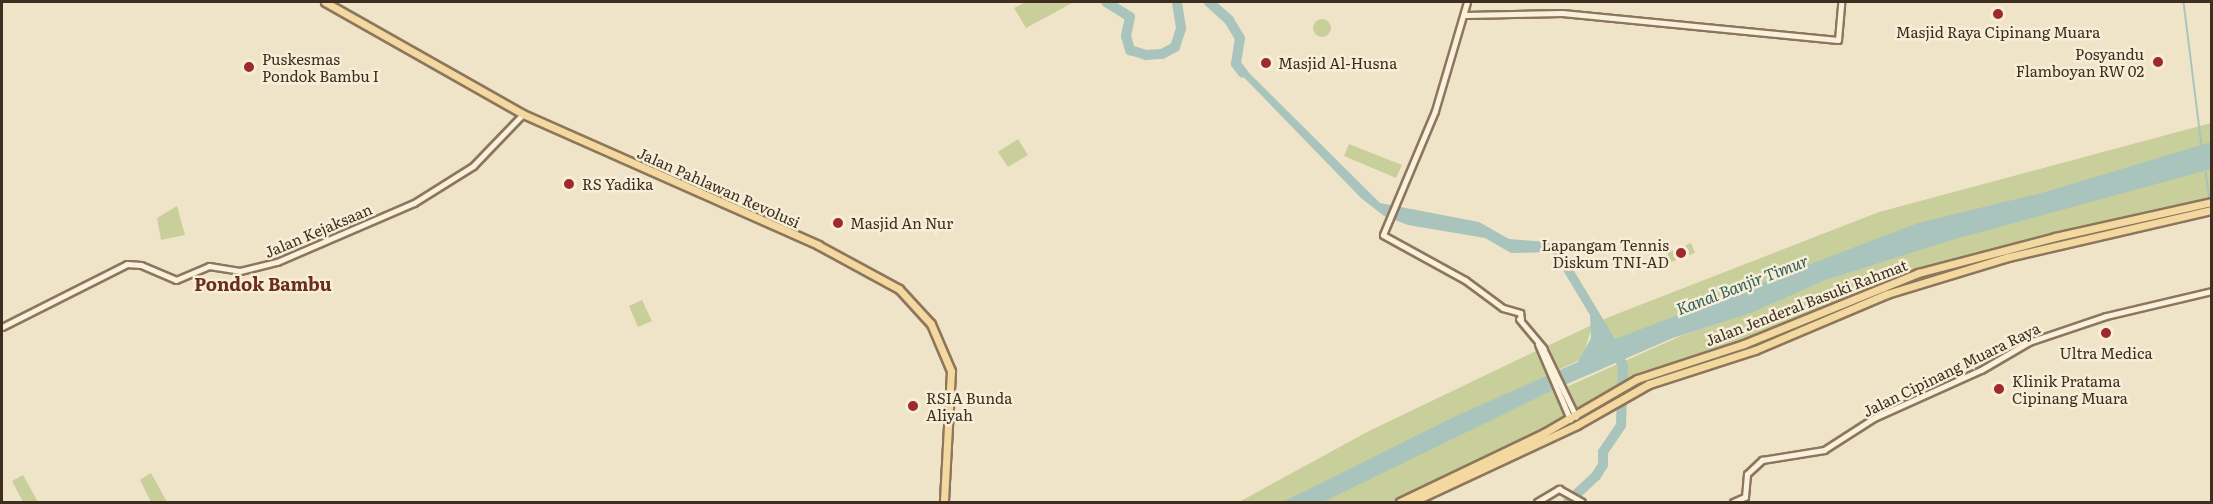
<!DOCTYPE html>
<style>
body{margin:0}
#map{position:relative;width:2213px;height:504px;overflow:hidden;background:#f0e4c8;font-family:Literata,serif}
div>[style]{position:absolute}
.green>*{inset:0;background:#c9cf9b}
.round{border-radius:50%}
.water>*{inset:0;background:#a9c4bc}
.stream>*{height:1.5px;margin:-0.75px;padding:0 0.75px;transform-origin:0.75px;border-radius:0.75px;background:#a9c4bc}
.river>*{height:10px;margin:-5px;padding:0 5px;transform-origin:5px;border-radius:5px;background:#a9c4bc}
.roads{filter:drop-shadow(2px 0 #8d765c) drop-shadow(-2px 0 #8d765c) drop-shadow(0 2px #8d765c) drop-shadow(0 -2px #8d765c)}
.minor>*{height:5px;margin:-2.5px;padding:0 2.5px;transform-origin:2.5px;border-radius:2.5px;background:#faf1dc}
.major>*{height:7px;margin:-3.5px;padding:0 3.5px;transform-origin:3.5px;border-radius:3.5px;background:#f3d9a0}
.dots>*{width:16px;height:16px;translate:-50% -50%;box-sizing:border-box;border:3px solid #f7eed8;border-radius:50%}
span{translate:-50% -50%;white-space:nowrap;text-align:center;line-height:1.15;-webkit-text-stroke:5px #f7eed8;paint-order:stroke}
.poi-label{font-size:15px;color:#3d2e20}
.right{translate:-100% -50%;text-align:right}
.left{translate:0 -50%;text-align:left}
.street-label{font-size:15px;color:#3d2e20}
.water-label{font-size:16px;color:#2f5d5a;font-style:italic}
.quarter-label{font-size:18px;color:#6b2e1e;font-weight:700}
.frame{position:absolute;inset:0;border:3px solid #3d2e20;pointer-events:none}
</style>
<div id="map">
<div class="green">
<div style="clip-path:polygon(1026px 2px,1074px 2px,1026px 28px,1014px 8px)"></div>
<div class="round" style="left:1313px;top:19px;width:18px;height:18px"></div>
<div style="clip-path:polygon(2211px 123px,2210px 202px,1948px 265px,1744px 344px,1637px 379px,1576px 417px,1564px 388px,1683px 335px,1750px 313px,1742px 292px,1615px 339px,1608px 329px,1591px 330px,1582px 359px,1556px 371px,1543px 348px,1609px 317px,1879px 212px)"></div>
<div style="clip-path:polygon(1018px 139px,1028px 155px,1008px 167px,998px 152px)"></div>
<div style="clip-path:polygon(1349px 144px,1402px 165px,1396px 178px,1344px 156px)"></div>
<div style="clip-path:polygon(177px 206px,185px 235px,161px 240px,157px 218px)"></div>
<div style="clip-path:polygon(1691px 243px,1695px 253px,1671px 262px,1667px 253px)"></div>
<div style="clip-path:polygon(642px 300px,652px 321px,638px 327px,629px 306px)"></div>
<div style="clip-path:polygon(1538px 350px,1570px 419px,1400px 502px,1239px 502px,1369px 431px)"></div>
<div style="clip-path:polygon(151px 473px,167px 502px,151px 502px,140px 480px)"></div>
<div style="clip-path:polygon(23px 475px,38px 502px,23px 502px,12px 481px)"></div>
</div>
<div class="water">
<div style="clip-path:polygon(1230px 63px,1239px 63px,1380px 203px,1479px 222px,1509px 239px,1549px 242px,1571px 266px,1615px 339px,1918px 223px,2045px 192px,2211px 142px,2211px 169px,1955px 239px,1825px 280px,1751px 313px,1673px 338px,1551px 391px,1323px 502px,1283px 502px,1458px 415px,1578px 362px,1591px 338px,1590px 315px,1552px 252px,1511px 253px,1485px 238px,1408px 225px,1384px 216px,1361px 198px)"></div>
</div>
<div class="stream">
<div style="left:2184px;top:2px;width:145px;rotate:82.9deg"></div>
<div style="left:2206px;top:172px;width:28px;rotate:82deg"></div>
</div>
<div class="river">
<div style="left:1106px;top:2px;width:28px;rotate:32deg"></div>
<div style="left:1130px;top:17px;width:19px;rotate:102deg"></div>
<div style="left:1126px;top:36px;width:15px;rotate:74deg"></div>
<div style="left:1130px;top:50px;width:17px;rotate:17deg"></div>
<div style="left:1146px;top:55px;width:16px;rotate:-4deg"></div>
<div style="left:1162px;top:54px;width:15px;rotate:-28deg"></div>
<div style="left:1175px;top:47px;width:20px;rotate:-72deg"></div>
<div style="left:1181px;top:28px;width:26px;rotate:-99deg"></div>
<div style="left:1209px;top:2px;width:27px;rotate:42deg"></div>
<div style="left:1229px;top:20px;width:21px;rotate:59deg"></div>
<div style="left:1240px;top:38px;width:26px;rotate:99deg"></div>
<div style="left:1236px;top:64px;width:11px;rotate:52deg"></div>
<div style="left:1568px;top:502px;width:38px;rotate:-43deg"></div>
<div style="left:1596px;top:476px;width:13px;rotate:-58deg"></div>
<div style="left:1603px;top:465px;width:13px;rotate:-90deg"></div>
<div style="left:1603px;top:452px;width:32px;rotate:-56deg"></div>
<div style="left:1621px;top:425px;width:60px;rotate:-88.1deg"></div>
<div style="left:1623px;top:365px;width:17px;rotate:-123deg"></div>
</div>
<div class="roads">
<div class="minor">
<div style="left:1467px;top:2px;width:114px;rotate:106.4deg"></div>
<div style="left:1435px;top:111px;width:134px;rotate:112.8deg"></div>
<div style="left:1383px;top:235px;width:94px;rotate:28.8deg"></div>
<div style="left:1465px;top:280px;width:47px;rotate:36.4deg"></div>
<div style="left:1503px;top:308px;width:18px;rotate:16deg"></div>
<div style="left:1520px;top:313px;width:6px;rotate:81deg"></div>
<div style="left:1465px;top:15px;width:97px;rotate:-1.2deg"></div>
<div style="left:1562px;top:13px;width:277px;rotate:5.6deg"></div>
<div style="left:1838px;top:40px;width:38px;rotate:-85deg"></div>
<div style="left:1519px;top:319px;width:38px;rotate:50deg"></div>
<div style="left:1543px;top:348px;width:76px;rotate:64.4deg"></div>
<div style="left:2px;top:327px;width:140px;rotate:-26.7deg"></div>
<div style="left:127px;top:264px;width:14px;rotate:4deg"></div>
<div style="left:141px;top:265px;width:38px;rotate:23deg"></div>
<div style="left:176px;top:280px;width:36px;rotate:-23deg"></div>
<div style="left:209px;top:266px;width:31px;rotate:9deg"></div>
<div style="left:240px;top:271px;width:38px;rotate:-14deg"></div>
<div style="left:277px;top:262px;width:149px;rotate:-23.3deg"></div>
<div style="left:414px;top:203px;width:70px;rotate:-32.1deg"></div>
<div style="left:473px;top:166px;width:72px;rotate:-46.1deg"></div>
<div style="left:1538px;top:344px;width:82px;rotate:66.9deg"></div>
<div style="left:1537px;top:502px;width:26px;rotate:-31deg"></div>
<div style="left:1559px;top:489px;width:26px;rotate:29deg"></div>
<div style="left:1733px;top:502px;width:13px;rotate:-23deg"></div>
<div style="left:1745px;top:497px;width:23px;rotate:-85deg"></div>
<div style="left:1747px;top:474px;width:21px;rotate:-43deg"></div>
<div style="left:1762px;top:460px;width:63px;rotate:-9.2deg"></div>
<div style="left:1824px;top:450px;width:59px;rotate:-32.6deg"></div>
<div style="left:1874px;top:418px;width:117px;rotate:-24.2deg"></div>
<div style="left:1981px;top:370px;width:56px;rotate:-30.3deg"></div>
<div style="left:2029px;top:342px;width:81px;rotate:-18.7deg"></div>
<div style="left:2106px;top:316px;width:109px;rotate:-13.3deg"></div>
</div>
<div class="major">
<div style="left:325px;top:2px;width:227px;rotate:29.5deg"></div>
<div style="left:523px;top:114px;width:323px;rotate:23.9deg"></div>
<div style="left:818px;top:245px;width:92px;rotate:28.5deg"></div>
<div style="left:899px;top:289px;width:47px;rotate:47.6deg"></div>
<div style="left:931px;top:324px;width:51px;rotate:66.9deg"></div>
<div style="left:951px;top:371px;width:131px;rotate:93.1deg"></div>
<div style="left:1400px;top:502px;width:160px;rotate:-25.6deg"></div>
<div style="left:1544px;top:433px;width:108px;rotate:-30.1deg"></div>
<div style="left:1637px;top:379px;width:113px;rotate:-18.1deg"></div>
<div style="left:1744px;top:344px;width:188px;rotate:-22.2deg"></div>
<div style="left:1918px;top:273px;width:142px;rotate:-14.7deg"></div>
<div style="left:2055px;top:237px;width:161px;rotate:-12.6deg"></div>
<div style="left:1412px;top:502px;width:182px;rotate:-25deg"></div>
<div style="left:1577px;top:425px;width:83px;rotate:-29.7deg"></div>
<div style="left:1649px;top:384px;width:111px;rotate:-17.8deg"></div>
<div style="left:1755px;top:350px;width:143px;rotate:-23deg"></div>
<div style="left:1887px;top:294px;width:127px;rotate:-17deg"></div>
<div style="left:2008px;top:257px;width:209px;rotate:-13deg"></div>
</div>
</div>
<div class="dots">
<div style="left:1998px;top:14px;background:#9e2a2b"></div>
<div style="left:2158px;top:62px;background:#9e2a2b"></div>
<div style="left:1266px;top:63px;background:#9e2a2b"></div>
<div style="left:249px;top:67px;background:#9e2a2b"></div>
<div style="left:569px;top:184px;background:#9e2a2b"></div>
<div style="left:838px;top:223px;background:#9e2a2b"></div>
<div style="left:1681px;top:253px;background:#9e2a2b"></div>
<div style="left:2106px;top:333px;background:#9e2a2b"></div>
<div style="left:1999px;top:389px;background:#9e2a2b"></div>
<div style="left:913px;top:406px;background:#9e2a2b"></div>
</div>
<div class="poi-label">
<span style="left:1998px;top:32px">Masjid Raya Cipinang Muara</span>
<span class="right" style="left:2144px;top:62px">Posyandu<br>Flamboyan RW 02</span>
<span class="left" style="left:262px;top:67px">Puskesmas<br>Pondok Bambu I</span>
<span class="left" style="left:1278px;top:63px">Masjid Al-Husna</span>
<span class="left" style="left:582px;top:184px">RS Yadika</span>
<span class="left" style="left:850px;top:223px">Masjid An Nur</span>
<span class="right" style="left:1669px;top:253px">Lapangam Tennis<br>Diskum TNI-AD</span>
<span style="left:2106px;top:353px">Ultra Medica</span>
<span class="left" style="left:2012px;top:389px">Klinik Pratama<br>Cipinang Muara</span>
<span class="left" style="left:926px;top:406px">RSIA Bunda<br>Aliyah</span>
</div>
<div class="street-label">
<span style="left:719px;top:187px;rotate:24deg">Jalan Pahlawan Revolusi</span>
<span style="left:318px;top:230px;rotate:-23deg">Jalan Kejaksaan</span>
<span style="left:1806px;top:302px;rotate:-21deg">Jalan Jenderal Basuki Rahmat</span>
<span style="left:1951px;top:369px;rotate:-26deg">Jalan Cipinang Muara Raya</span>
</div>
<div class="water-label">
<span style="left:1742px;top:284px;rotate:-21deg">Kanal Banjir Timur</span>
</div>
<div class="quarter-label">
<span style="left:263px;top:284px">Pondok Bambu</span>
</div>
<div class="frame"></div>
</div>
